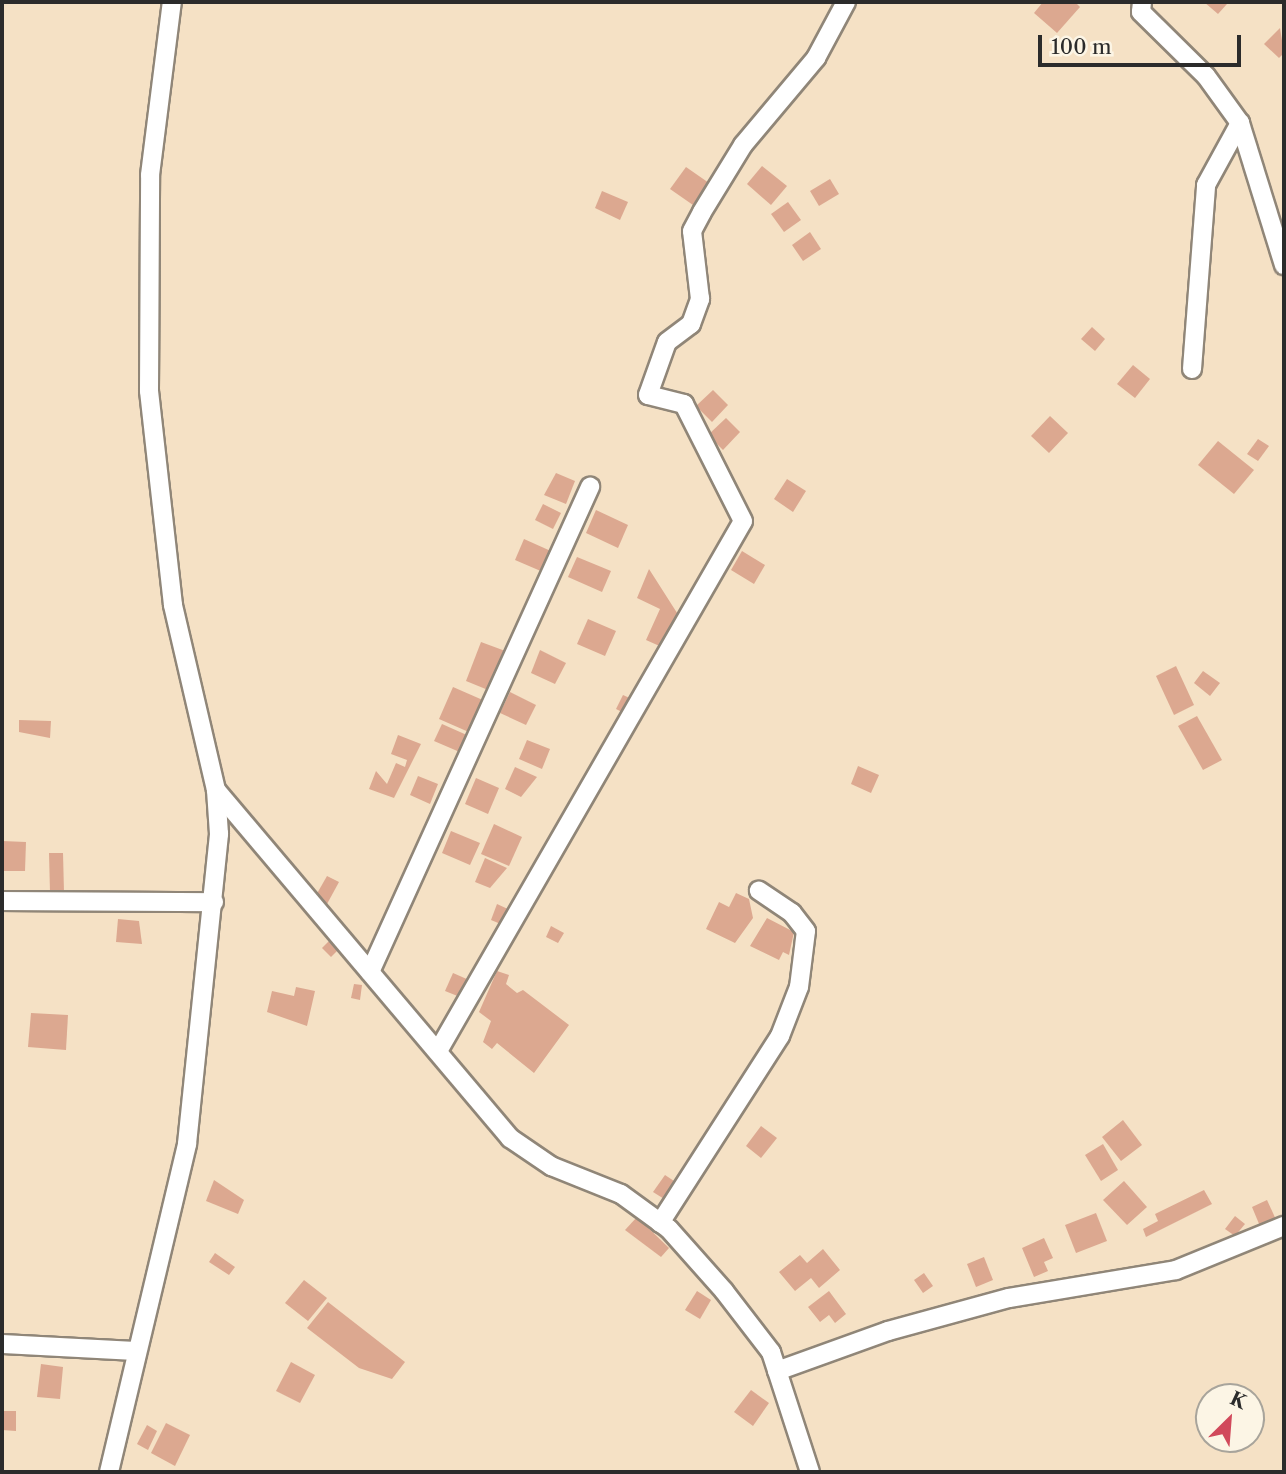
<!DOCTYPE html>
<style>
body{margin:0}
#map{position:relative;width:1286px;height:1474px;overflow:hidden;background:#f5e1c5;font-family:"Libre Caslon Text",serif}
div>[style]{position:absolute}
.building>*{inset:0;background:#dca890}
.roads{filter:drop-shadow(2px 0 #908678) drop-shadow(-2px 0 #908678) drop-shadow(0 2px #908678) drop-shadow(0 -2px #908678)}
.minor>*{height:18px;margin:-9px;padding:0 9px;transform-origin:9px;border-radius:9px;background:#fff}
span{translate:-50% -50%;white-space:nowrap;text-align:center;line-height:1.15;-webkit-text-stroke:6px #fcf5e5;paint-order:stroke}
.frame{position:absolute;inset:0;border:4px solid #2b2b2b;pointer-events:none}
.north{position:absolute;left:1195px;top:1383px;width:70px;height:70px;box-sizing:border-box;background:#fcf5e5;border:2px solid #a8a49b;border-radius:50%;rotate:25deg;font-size:19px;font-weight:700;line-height:28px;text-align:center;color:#2b2b2b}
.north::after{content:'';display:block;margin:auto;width:24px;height:32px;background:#d1495b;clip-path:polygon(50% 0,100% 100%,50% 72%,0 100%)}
.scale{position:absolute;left:1038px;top:35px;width:203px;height:32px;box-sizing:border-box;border:4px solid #2b2b2b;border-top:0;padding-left:9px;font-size:21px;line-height:24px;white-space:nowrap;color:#2b2b2b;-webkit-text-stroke:5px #fcf5e5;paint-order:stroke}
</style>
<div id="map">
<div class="building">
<div style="clip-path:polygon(1043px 2px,1075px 2px,1080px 7px,1057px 33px,1034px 13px)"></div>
<div style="clip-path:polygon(1204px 2px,1225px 2px,1227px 4px,1218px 14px)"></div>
<div style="clip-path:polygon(1280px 28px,1284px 53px,1279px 58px,1264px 44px)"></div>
<div style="clip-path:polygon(762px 166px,787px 186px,771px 205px,747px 184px)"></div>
<div style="clip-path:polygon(686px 167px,709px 183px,693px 205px,670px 189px)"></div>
<div style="clip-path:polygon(830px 179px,839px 194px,819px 206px,810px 191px)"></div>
<div style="clip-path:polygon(602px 191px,628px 202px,620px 220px,595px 208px)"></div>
<div style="clip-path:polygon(788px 202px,801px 220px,784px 232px,771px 214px)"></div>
<div style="clip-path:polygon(810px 232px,821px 249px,803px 261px,792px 245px)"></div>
<div style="clip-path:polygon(1092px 327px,1105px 339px,1095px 351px,1081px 339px)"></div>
<div style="clip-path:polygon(1133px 365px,1150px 379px,1135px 398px,1117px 384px)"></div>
<div style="clip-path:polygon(713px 390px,728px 405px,712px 422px,696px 406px)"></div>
<div style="clip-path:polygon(1050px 416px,1068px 433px,1049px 453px,1031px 436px)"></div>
<div style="clip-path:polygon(726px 418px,740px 432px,723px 450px,708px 435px)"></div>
<div style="clip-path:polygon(1258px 439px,1269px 446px,1258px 461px,1247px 454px)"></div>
<div style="clip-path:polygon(1218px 441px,1254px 470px,1234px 494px,1198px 465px)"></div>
<div style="clip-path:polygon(556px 473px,575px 481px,566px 504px,544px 495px)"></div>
<div style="clip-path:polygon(787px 479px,806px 491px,793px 512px,774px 499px)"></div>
<div style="clip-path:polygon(543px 504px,561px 513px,553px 529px,535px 520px)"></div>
<div style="clip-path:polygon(596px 510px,628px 525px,618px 548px,586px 533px)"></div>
<div style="clip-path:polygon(524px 539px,553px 552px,543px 572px,515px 560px)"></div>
<div style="clip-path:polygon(742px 551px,765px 565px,754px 584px,731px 570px)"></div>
<div style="clip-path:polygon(577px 557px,611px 571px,602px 592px,568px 577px)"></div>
<div style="clip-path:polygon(649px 569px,679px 616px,664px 648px,646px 640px,660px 609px,637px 598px)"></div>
<div style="clip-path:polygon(588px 619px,616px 631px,605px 656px,577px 644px)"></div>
<div style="clip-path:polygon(481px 642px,511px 653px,493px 692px,466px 681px)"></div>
<div style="clip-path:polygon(540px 650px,566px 663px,555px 684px,531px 673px)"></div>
<div style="clip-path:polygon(1176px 666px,1194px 705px,1174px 715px,1156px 676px)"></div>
<div style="clip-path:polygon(1203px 671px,1220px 683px,1210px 696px,1194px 683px)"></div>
<div style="clip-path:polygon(453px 687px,485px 701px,471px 733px,439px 719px)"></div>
<div style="clip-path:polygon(510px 692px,536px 705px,526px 725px,500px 713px)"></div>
<div style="clip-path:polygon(623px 695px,634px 700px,628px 715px,616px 709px)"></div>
<div style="clip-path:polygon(1197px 716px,1222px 760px,1203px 770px,1178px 726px)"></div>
<div style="clip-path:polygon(19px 720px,51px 721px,50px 738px,19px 732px)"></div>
<div style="clip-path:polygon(442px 724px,469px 736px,462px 753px,434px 741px)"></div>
<div style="clip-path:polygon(398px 735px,421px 744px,394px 798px,369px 789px,376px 771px,387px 784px,396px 763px,405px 767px,407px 760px,391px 754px)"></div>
<div style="clip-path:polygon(527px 740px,550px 749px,542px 769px,519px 759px)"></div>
<div style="clip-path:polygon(858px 766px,879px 775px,871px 793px,851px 784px)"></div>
<div style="clip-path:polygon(515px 767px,537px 777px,521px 797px,505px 789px)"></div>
<div style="clip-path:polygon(418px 776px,438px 784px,430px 804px,410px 795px)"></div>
<div style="clip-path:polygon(476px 778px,499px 788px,488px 814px,465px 804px)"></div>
<div style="clip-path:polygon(494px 824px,522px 837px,509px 866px,481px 854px)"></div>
<div style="clip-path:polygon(451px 831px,480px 843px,470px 865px,442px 853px)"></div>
<div style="clip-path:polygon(2px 841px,26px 842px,25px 871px,2px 871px)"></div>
<div style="clip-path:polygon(49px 853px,63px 853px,64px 892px,50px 892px)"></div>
<div style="clip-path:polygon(485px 858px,507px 868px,490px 888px,475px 882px)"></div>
<div style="clip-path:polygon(327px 876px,339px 882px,327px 904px,315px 897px)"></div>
<div style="clip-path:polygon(736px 893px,749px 899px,753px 918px,735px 943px,706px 929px,719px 902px,729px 907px)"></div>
<div style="clip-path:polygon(497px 904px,510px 910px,503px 925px,491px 920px)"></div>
<div style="clip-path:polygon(767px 918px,794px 932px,789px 955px,783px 952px,779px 960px,750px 946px)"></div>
<div style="clip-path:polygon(118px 919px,139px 921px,142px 944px,116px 942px)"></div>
<div style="clip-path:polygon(551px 926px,564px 933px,558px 943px,546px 937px)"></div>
<div style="clip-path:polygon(329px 941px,338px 950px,331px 957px,322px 948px)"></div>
<div style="clip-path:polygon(497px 971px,509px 975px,506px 984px,517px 993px,523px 990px,569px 1025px,534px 1073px,497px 1043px,492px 1049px,483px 1042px,491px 1021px,479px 1012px)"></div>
<div style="clip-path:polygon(453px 973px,469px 980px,460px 997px,445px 991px)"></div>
<div style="clip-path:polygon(354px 984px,362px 985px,360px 1000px,351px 998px)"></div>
<div style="clip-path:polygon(296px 987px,315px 991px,307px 1026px,267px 1012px,272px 991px,294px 996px)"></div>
<div style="clip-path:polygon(31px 1013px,68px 1015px,66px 1050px,28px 1047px)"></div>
<div style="clip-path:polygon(1123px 1120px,1142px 1145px,1121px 1161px,1102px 1137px)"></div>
<div style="clip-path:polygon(761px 1126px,777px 1138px,761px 1158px,746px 1146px)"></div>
<div style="clip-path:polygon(1103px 1144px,1118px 1170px,1101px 1181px,1085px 1155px)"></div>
<div style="clip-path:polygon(665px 1175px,680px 1185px,669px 1202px,653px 1192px)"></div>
<div style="clip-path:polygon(214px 1180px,244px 1200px,238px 1214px,206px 1201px)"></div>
<div style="clip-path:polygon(1124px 1181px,1147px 1207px,1127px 1225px,1103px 1200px)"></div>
<div style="clip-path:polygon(1204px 1190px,1212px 1204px,1146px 1237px,1143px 1229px,1158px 1221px,1155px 1214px)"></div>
<div style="clip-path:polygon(1267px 1200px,1278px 1224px,1262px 1231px,1252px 1207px)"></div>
<div style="clip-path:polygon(1096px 1213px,1107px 1241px,1076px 1253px,1065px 1225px)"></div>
<div style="clip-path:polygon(1235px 1216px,1245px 1224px,1235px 1236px,1225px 1229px)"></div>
<div style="clip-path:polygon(637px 1217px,669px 1248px,661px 1257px,625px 1230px)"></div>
<div style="clip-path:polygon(1044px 1238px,1053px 1258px,1044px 1262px,1048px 1271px,1034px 1277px,1022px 1248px)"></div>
<div style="clip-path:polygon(823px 1249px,840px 1270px,819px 1288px,811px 1278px,795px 1291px,779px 1272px,800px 1255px,807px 1263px)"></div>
<div style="clip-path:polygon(215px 1253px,235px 1267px,229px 1275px,209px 1262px)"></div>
<div style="clip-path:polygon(984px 1257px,993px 1280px,976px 1287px,967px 1264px)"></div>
<div style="clip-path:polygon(924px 1273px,933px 1286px,923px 1293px,914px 1280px)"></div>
<div style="clip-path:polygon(304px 1280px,327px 1298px,308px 1321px,285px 1303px)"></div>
<div style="clip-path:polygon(697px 1291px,711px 1300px,700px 1319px,685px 1310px)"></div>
<div style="clip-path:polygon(829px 1291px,846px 1314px,835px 1323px,829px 1315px,820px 1322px,808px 1307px)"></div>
<div style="clip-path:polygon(328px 1302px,405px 1362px,392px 1379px,359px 1368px,307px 1328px)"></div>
<div style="clip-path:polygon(291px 1362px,315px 1375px,300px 1403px,276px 1391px)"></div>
<div style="clip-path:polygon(41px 1364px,63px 1367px,60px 1399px,37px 1397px)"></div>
<div style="clip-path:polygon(751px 1390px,769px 1403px,753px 1426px,734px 1412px)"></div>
<div style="clip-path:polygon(2px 1411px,16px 1411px,16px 1431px,2px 1430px)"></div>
<div style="clip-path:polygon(166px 1423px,190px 1435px,175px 1466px,151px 1453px)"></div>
<div style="clip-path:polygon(147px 1425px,157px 1431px,148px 1450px,137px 1444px)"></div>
</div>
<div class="roads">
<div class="minor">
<div style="left:1142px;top:2px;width:10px;rotate:96deg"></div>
<div style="left:1141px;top:12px;width:91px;rotate:44.6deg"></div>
<div style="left:1206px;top:76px;width:58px;rotate:54.1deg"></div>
<div style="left:1240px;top:123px;width:149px;rotate:72.8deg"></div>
<div style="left:1192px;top:369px;width:185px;rotate:-85.6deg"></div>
<div style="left:1206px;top:185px;width:71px;rotate:-61.3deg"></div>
<div style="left:216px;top:790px;width:456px;rotate:49.8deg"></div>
<div style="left:510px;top:1138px;width:50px;rotate:34.3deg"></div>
<div style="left:551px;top:1166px;width:75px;rotate:21.8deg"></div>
<div style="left:621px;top:1194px;width:59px;rotate:36.1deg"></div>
<div style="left:669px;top:1229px;width:83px;rotate:48.4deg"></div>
<div style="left:724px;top:1291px;width:77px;rotate:52.4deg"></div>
<div style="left:771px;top:1352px;width:126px;rotate:72deg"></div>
<div style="left:2px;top:901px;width:212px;rotate:0.3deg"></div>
<div style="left:370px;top:972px;width:533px;rotate:-65.6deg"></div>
<div style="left:438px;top:1051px;width:611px;rotate:-60.08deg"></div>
<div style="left:743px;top:521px;width:131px;rotate:-116.8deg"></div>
<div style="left:684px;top:404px;width:37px;rotate:-166deg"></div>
<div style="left:648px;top:395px;width:56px;rotate:-70.3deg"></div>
<div style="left:667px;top:342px;width:30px;rotate:-37deg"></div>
<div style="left:691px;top:324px;width:27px;rotate:-70deg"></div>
<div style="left:700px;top:299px;width:68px;rotate:-96.7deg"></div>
<div style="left:692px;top:231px;width:21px;rotate:-62deg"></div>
<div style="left:702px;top:212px;width:79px;rotate:-58.5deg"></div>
<div style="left:743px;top:145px;width:114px;rotate:-50deg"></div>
<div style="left:816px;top:58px;width:64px;rotate:-61.8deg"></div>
<div style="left:660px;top:1223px;width:222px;rotate:-57.3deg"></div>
<div style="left:780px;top:1036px;width:53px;rotate:-68.8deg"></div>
<div style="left:799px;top:987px;width:56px;rotate:-82.9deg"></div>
<div style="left:806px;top:931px;width:23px;rotate:-128deg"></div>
<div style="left:792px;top:913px;width:40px;rotate:-146deg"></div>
<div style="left:2px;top:1344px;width:134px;rotate:3deg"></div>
<div style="left:777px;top:1371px;width:118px;rotate:-19.8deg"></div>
<div style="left:888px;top:1331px;width:125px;rotate:-15.3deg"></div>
<div style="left:1009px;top:1298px;width:169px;rotate:-9.5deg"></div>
<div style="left:1176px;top:1270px;width:117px;rotate:-22.2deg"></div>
<div style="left:109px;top:1472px;width:337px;rotate:-76.6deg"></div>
<div style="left:187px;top:1144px;width:312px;rotate:-84.1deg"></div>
<div style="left:219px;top:834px;width:44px;rotate:-93.9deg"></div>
<div style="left:216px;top:790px;width:190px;rotate:-103.1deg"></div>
<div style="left:173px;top:605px;width:215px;rotate:-96.4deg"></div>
<div style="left:149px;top:391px;width:216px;rotate:-89.7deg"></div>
<div style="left:150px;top:175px;width:174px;rotate:-82.8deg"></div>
</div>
</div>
<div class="frame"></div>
<div class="north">K</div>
<div class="scale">100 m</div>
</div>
